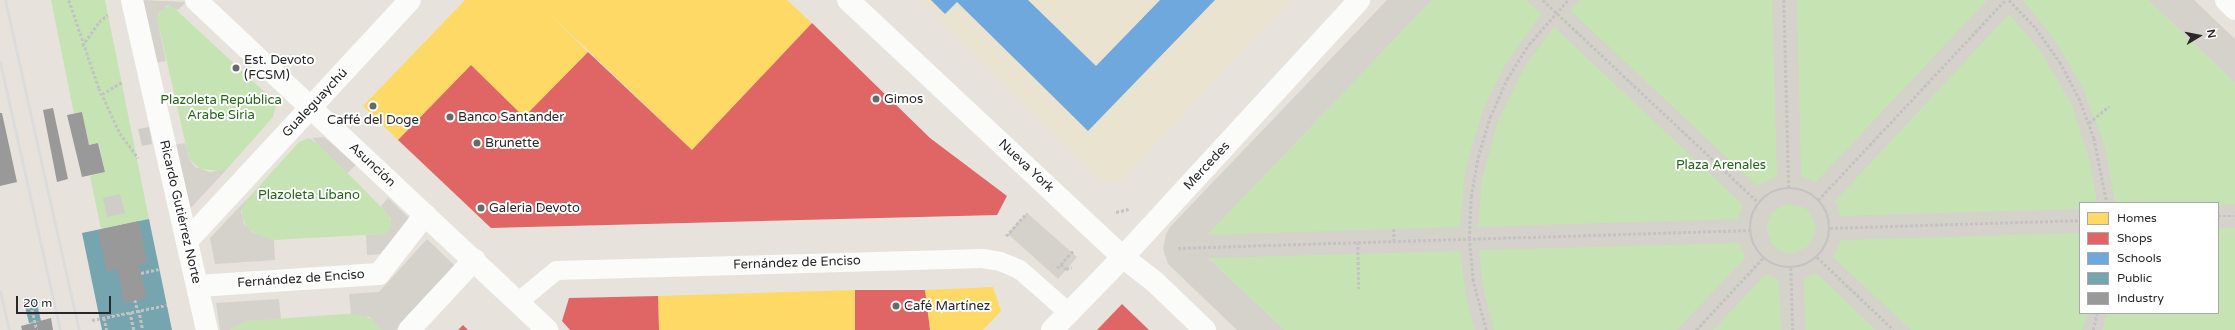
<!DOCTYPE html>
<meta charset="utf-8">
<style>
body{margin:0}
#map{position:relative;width:2235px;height:330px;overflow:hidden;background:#e7e3dc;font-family:"Varela Round",sans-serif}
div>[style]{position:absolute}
.education>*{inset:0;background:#eae3d0}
.green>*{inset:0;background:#c6e3b4}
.plaza>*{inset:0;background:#d5d1cb}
.homes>*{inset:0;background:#ffd966}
.shops>*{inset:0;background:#e06666}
.schools>*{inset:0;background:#6fa8dc}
.public>*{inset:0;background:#76a5af}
.industry>*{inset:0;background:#999}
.building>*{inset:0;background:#cfcdc8}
.path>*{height:2.5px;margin-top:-1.25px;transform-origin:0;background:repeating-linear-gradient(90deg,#c4c3c3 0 3px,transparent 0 5px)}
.path>.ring{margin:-1.25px;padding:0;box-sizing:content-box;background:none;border:2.5px solid #c4c3c3;border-radius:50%}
.pedestrian>*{height:19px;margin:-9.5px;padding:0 9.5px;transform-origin:9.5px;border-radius:9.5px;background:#fbfbfa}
.minor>*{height:22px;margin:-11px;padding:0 11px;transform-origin:11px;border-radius:11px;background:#fbfbfa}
.tertiary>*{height:22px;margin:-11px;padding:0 11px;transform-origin:11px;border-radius:11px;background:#fbfbfa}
.rail>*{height:3px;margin:-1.5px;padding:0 1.5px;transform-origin:1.5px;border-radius:1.5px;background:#dcdcde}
.dots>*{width:11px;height:11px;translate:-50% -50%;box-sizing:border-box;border:2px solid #fff;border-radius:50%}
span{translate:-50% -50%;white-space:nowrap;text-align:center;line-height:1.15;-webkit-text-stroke:4px #fff;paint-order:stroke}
.poi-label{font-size:13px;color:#282828}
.left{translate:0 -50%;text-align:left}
.park-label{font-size:13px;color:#246518}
.street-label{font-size:13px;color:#282828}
.legend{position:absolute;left:2079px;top:202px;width:140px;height:112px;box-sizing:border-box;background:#fff;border:1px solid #a9a9a9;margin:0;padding:5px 7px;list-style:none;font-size:12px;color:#282828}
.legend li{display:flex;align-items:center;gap:8px;height:20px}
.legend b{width:20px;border:1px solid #a9a9a9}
.north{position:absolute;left:2179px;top:16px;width:40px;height:40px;-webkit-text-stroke:3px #fff;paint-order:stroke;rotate:80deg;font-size:11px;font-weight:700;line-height:16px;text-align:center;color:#282828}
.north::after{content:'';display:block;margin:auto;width:14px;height:18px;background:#282828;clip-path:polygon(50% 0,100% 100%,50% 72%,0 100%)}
.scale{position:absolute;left:16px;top:296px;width:95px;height:18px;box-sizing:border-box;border:2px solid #282828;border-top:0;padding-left:5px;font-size:12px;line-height:14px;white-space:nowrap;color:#282828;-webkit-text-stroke:3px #fff;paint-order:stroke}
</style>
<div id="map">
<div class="education">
<div style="clip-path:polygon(921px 0,1291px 0,1120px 182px,1101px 180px)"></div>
</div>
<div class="green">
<div style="clip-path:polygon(51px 0,105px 0,149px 219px,101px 229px,90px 176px,105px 172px,99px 143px,89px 145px,82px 112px,74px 114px)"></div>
<div style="clip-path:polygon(evenodd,1432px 0,2148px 0,2235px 83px,2235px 330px,1285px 330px,1208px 258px,1206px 235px,1432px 0,2080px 203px,2218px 203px,2218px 313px,2080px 313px,2080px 203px)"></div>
<div style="clip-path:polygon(171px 5px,270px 97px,276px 106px,273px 117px,227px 169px,221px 171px,200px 169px,189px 159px,157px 18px,162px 9px)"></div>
<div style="clip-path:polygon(309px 138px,320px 145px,387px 213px,392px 222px,390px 230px,384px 234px,274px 240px,258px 235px,247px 228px,242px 217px,242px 205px,299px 142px)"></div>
<div style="clip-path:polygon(358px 313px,374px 320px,381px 330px,230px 330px,246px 321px)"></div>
</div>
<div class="plaza">
<div style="clip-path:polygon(141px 0,186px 2px,178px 10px,168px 5px,159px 13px,157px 18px,166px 61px,155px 63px)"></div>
<div style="clip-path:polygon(evenodd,1387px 0,1432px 0,1207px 235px,1460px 227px,1465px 170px,1484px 107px,1507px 62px,1541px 14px,1526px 0,1580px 0,1570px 10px,1757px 186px,1777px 176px,1772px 0,1797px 0,1801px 176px,1816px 182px,1987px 0,2023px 0,2055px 40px,2083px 88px,2105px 147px,2115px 203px,2097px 203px,2090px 163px,2072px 105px,2041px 52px,2009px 14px,1835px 201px,1841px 216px,2080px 209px,2080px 233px,1841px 240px,1833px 257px,1911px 330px,1876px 330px,1816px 273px,1804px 278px,1805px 330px,1781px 330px,1779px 280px,1766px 274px,1713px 330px,1677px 330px,1746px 257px,1739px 243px,1479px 250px,1483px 288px,1494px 330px,1475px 330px,1466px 297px,1460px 251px,1208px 258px,1285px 330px,1237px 330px,1168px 264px,1163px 249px,1166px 234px,1170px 227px,1387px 0,1554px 27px,1742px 204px,1738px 219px,1478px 227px,1482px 179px,1498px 121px,1525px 66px,1554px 27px,1387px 0,1786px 204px,1803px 207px,1809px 211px,1816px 226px,1815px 234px,1807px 247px,1793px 253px,1785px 253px,1772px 245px,1766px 229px,1771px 213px,1786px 204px)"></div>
<div style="clip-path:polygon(2148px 0,2194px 0,2235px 39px,2235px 83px)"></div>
<div style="clip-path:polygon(324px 137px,356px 165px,347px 173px,312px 138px)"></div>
<div style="clip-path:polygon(185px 143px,189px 159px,195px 167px,210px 172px,227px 169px,189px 210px,174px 145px)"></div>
<div style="clip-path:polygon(388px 198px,410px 219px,380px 254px,367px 255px,366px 235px,384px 234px,391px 227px,391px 219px,381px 206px)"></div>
<div style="clip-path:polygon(247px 199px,241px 211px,244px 224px,252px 232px,274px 240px,275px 260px,215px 264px,210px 238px)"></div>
<div style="clip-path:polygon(2235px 204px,2235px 228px,2218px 228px,2218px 205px)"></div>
<div style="clip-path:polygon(1027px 213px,1077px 257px,1058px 279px,1008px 234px)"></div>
<div style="clip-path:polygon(427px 239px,457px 268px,396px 330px,381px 330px,370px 317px,351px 314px,349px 294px,379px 292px)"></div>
<div style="clip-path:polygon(279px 299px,281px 319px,246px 321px,230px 330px,220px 330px,216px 303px)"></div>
<div style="clip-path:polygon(2088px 313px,2107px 313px,2102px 330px,2082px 330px)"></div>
</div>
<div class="homes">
<div style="clip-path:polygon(465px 0,787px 0,812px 23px,692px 150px,551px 15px,588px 52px,524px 117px,471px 65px,398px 140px,363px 106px)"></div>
<div style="clip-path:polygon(993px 287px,1001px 311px,983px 330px,930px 330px,925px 290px)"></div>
<div style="clip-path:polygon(855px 290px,855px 330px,659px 330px,658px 296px)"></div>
</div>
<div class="shops">
<div style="clip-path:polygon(812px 23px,930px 138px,1007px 196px,997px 215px,491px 228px,398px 140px,471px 65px,524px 117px,588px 52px,692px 150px)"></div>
<div style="clip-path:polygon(855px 290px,925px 290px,930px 330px,855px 330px)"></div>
<div style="clip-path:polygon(658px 296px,659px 330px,570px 330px,562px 321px,569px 298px)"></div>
<div style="clip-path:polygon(1122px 304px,1149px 330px,1097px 330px)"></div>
<div style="clip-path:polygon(463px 325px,468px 330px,458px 330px)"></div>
</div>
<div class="schools">
<div style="clip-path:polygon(931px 0,1028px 0,1096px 66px,1160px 0,1215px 0,1088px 131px,957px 2px,945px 14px)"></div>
</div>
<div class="public">
<div style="clip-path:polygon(149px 219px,172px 330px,102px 330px,82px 233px)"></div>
<div style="clip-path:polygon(36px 299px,41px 321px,29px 323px,24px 302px)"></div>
</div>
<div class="industry">
<div style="clip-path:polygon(53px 108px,68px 179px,57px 182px,43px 110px)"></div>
<div style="clip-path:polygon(82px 112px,89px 145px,98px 143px,105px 172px,82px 177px,67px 115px)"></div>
<div style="clip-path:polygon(0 113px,2px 113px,17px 182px,0 186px)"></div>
<div style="clip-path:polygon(139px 221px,147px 263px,139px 265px,147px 298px,124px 303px,117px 269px,107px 272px,98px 230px)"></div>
<div style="clip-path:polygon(51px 318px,53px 330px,22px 330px,21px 326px)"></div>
</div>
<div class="building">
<div style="clip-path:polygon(149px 127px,152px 144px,142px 146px,138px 129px)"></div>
<div style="clip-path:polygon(120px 194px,125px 213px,107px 217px,103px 198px)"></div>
</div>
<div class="path">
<div style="left:69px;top:0;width:93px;rotate:71.2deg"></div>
<div style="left:99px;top:88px;width:50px;rotate:65deg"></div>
<div style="left:120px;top:133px;width:31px;rotate:54deg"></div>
<div style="left:1543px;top:0;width:296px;rotate:43.2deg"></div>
<div style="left:1784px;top:0;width:188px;rotate:88.5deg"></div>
<div style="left:2009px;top:0;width:39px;rotate:46deg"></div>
<div style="left:2036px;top:28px;width:42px;rotate:54.8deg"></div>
<div style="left:2060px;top:62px;width:41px;rotate:62.2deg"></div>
<div style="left:2079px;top:98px;width:43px;rotate:69.4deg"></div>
<div style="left:2094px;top:138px;width:66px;rotate:78.7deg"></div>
<div style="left:82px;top:46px;width:29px;rotate:-55deg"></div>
<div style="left:99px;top:22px;width:11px;rotate:-41deg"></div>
<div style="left:102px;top:94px;width:23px;rotate:-31deg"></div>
<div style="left:2089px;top:123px;width:26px;rotate:-40deg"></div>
<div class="ring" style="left:1750px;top:188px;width:77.5px;height:77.5px"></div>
<div style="left:1818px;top:200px;width:274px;rotate:-46.9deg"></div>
<div style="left:1116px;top:212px;width:13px;rotate:-13deg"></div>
<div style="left:2218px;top:216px;width:17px"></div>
<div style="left:1830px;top:228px;width:250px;rotate:-1.8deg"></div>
<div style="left:1394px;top:229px;width:12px;rotate:90deg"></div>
<div style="left:1006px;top:236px;width:31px;rotate:-48deg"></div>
<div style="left:1358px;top:242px;width:47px;rotate:88.8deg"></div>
<div style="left:1178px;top:248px;width:572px;rotate:-1.8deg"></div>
<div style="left:1817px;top:257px;width:106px;rotate:43.5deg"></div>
<div style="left:1061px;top:264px;width:7px;rotate:45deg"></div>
<div style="left:1066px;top:269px;width:6px;rotate:-18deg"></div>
<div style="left:1057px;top:268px;width:25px;rotate:-47deg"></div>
<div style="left:1791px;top:268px;width:62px;rotate:88.2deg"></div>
<div style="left:141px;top:273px;width:18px;rotate:-13deg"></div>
<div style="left:30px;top:300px;width:31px;rotate:77deg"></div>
<div style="left:135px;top:300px;width:11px;rotate:75deg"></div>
<div style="left:139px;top:310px;width:20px;rotate:79deg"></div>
<div style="left:130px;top:312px;width:18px;rotate:77deg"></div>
<div style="left:104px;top:318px;width:12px;rotate:76deg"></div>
<div style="left:92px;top:320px;width:76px;rotate:-11.3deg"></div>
<div style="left:1486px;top:330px;width:51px;rotate:-104.9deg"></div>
<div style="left:1473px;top:281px;width:42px;rotate:-95.4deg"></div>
<div style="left:1469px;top:239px;width:42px;rotate:-87.3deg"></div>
<div style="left:1471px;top:197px;width:41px;rotate:-80.1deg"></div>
<div style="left:1478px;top:157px;width:42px;rotate:-73.3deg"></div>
<div style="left:1490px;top:117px;width:42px;rotate:-65.9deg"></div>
<div style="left:1507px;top:79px;width:41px;rotate:-57.8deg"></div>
<div style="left:1529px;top:44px;width:59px;rotate:-48.4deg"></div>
<div style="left:1696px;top:330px;width:98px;rotate:-47.1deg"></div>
<div style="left:2093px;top:330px;width:17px;rotate:-77deg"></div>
</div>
<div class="pedestrian">
<div style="left:517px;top:302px;width:50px;rotate:-39.4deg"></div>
<div style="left:556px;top:270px;width:426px;rotate:-1.6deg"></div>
<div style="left:982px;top:258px;width:18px;rotate:9deg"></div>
<div style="left:1000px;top:261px;width:21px;rotate:23deg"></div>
<div style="left:1019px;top:269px;width:67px;rotate:41.3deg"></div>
</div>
<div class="minor">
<div style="left:132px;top:0;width:338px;rotate:77.2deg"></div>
<div style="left:196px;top:0;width:482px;rotate:43.2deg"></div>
<div style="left:848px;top:0;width:376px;rotate:43.1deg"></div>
<div style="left:1123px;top:257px;width:102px;rotate:134.2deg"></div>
<div style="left:187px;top:241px;width:328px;rotate:-47.2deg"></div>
<div style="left:198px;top:286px;width:181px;rotate:-3.8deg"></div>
<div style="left:379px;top:274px;width:75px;rotate:-52.1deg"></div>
<div style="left:409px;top:330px;width:96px;rotate:-47.1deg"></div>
</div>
<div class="tertiary">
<div style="left:2226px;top:0;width:13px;rotate:45deg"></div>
<div style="left:1205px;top:330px;width:69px;rotate:-136.2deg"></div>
<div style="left:1155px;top:282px;width:41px;rotate:-142deg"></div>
<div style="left:1123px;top:257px;width:349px;rotate:-47.4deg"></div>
</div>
<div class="rail">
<div style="left:5px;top:0;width:338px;rotate:77.4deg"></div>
<div style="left:0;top:62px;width:275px;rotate:77.4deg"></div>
<div style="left:0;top:291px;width:40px;rotate:77deg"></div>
</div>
<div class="dots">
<div style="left:236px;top:68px;background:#6b6967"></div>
<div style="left:876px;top:99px;background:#6b6967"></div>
<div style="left:373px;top:106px;background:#6b6967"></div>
<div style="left:450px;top:117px;background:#6b6967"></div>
<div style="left:477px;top:143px;background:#6b6967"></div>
<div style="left:481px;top:208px;background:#6b6967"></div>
<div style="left:896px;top:306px;background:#6b6967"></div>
</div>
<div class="poi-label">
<span class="left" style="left:244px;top:68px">Est. Devoto<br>(FCSM)</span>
<span class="left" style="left:884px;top:99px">Gimos</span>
<span class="left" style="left:458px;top:117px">Banco Santander</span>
<span style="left:373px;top:120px">Caffé del Doge</span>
<span class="left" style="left:485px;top:143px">Brunette</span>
<span class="left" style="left:489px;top:208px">Galeria Devoto</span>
<span class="left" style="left:904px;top:306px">Café Martínez</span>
</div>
<div class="park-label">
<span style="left:221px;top:108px">Plazoleta República<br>Arabe Siria</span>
<span style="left:1721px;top:165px">Plaza Arenales</span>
<span style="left:309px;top:195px">Plazoleta Líbano</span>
</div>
<div class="street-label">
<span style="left:315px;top:103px;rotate:-47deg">Gualeguaychú</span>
<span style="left:372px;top:165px;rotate:43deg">Asunción</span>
<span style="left:1026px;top:166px;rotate:43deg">Nueva York</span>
<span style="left:1207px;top:166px;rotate:-47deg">Mercedes</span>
<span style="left:180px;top:212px;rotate:77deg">Ricardo Gutiérrez Norte</span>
<span style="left:797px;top:263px;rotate:-2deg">Fernández de Enciso</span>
<span style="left:301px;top:279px;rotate:-4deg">Fernández de Enciso</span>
</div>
<ul class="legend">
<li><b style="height:11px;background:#ffd966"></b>Homes</li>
<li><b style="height:11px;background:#e06666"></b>Shops</li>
<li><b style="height:11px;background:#6fa8dc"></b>Schools</li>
<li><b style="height:11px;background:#76a5af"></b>Public</li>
<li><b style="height:11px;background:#999"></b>Industry</li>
</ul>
<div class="north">N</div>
<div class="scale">20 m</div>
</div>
